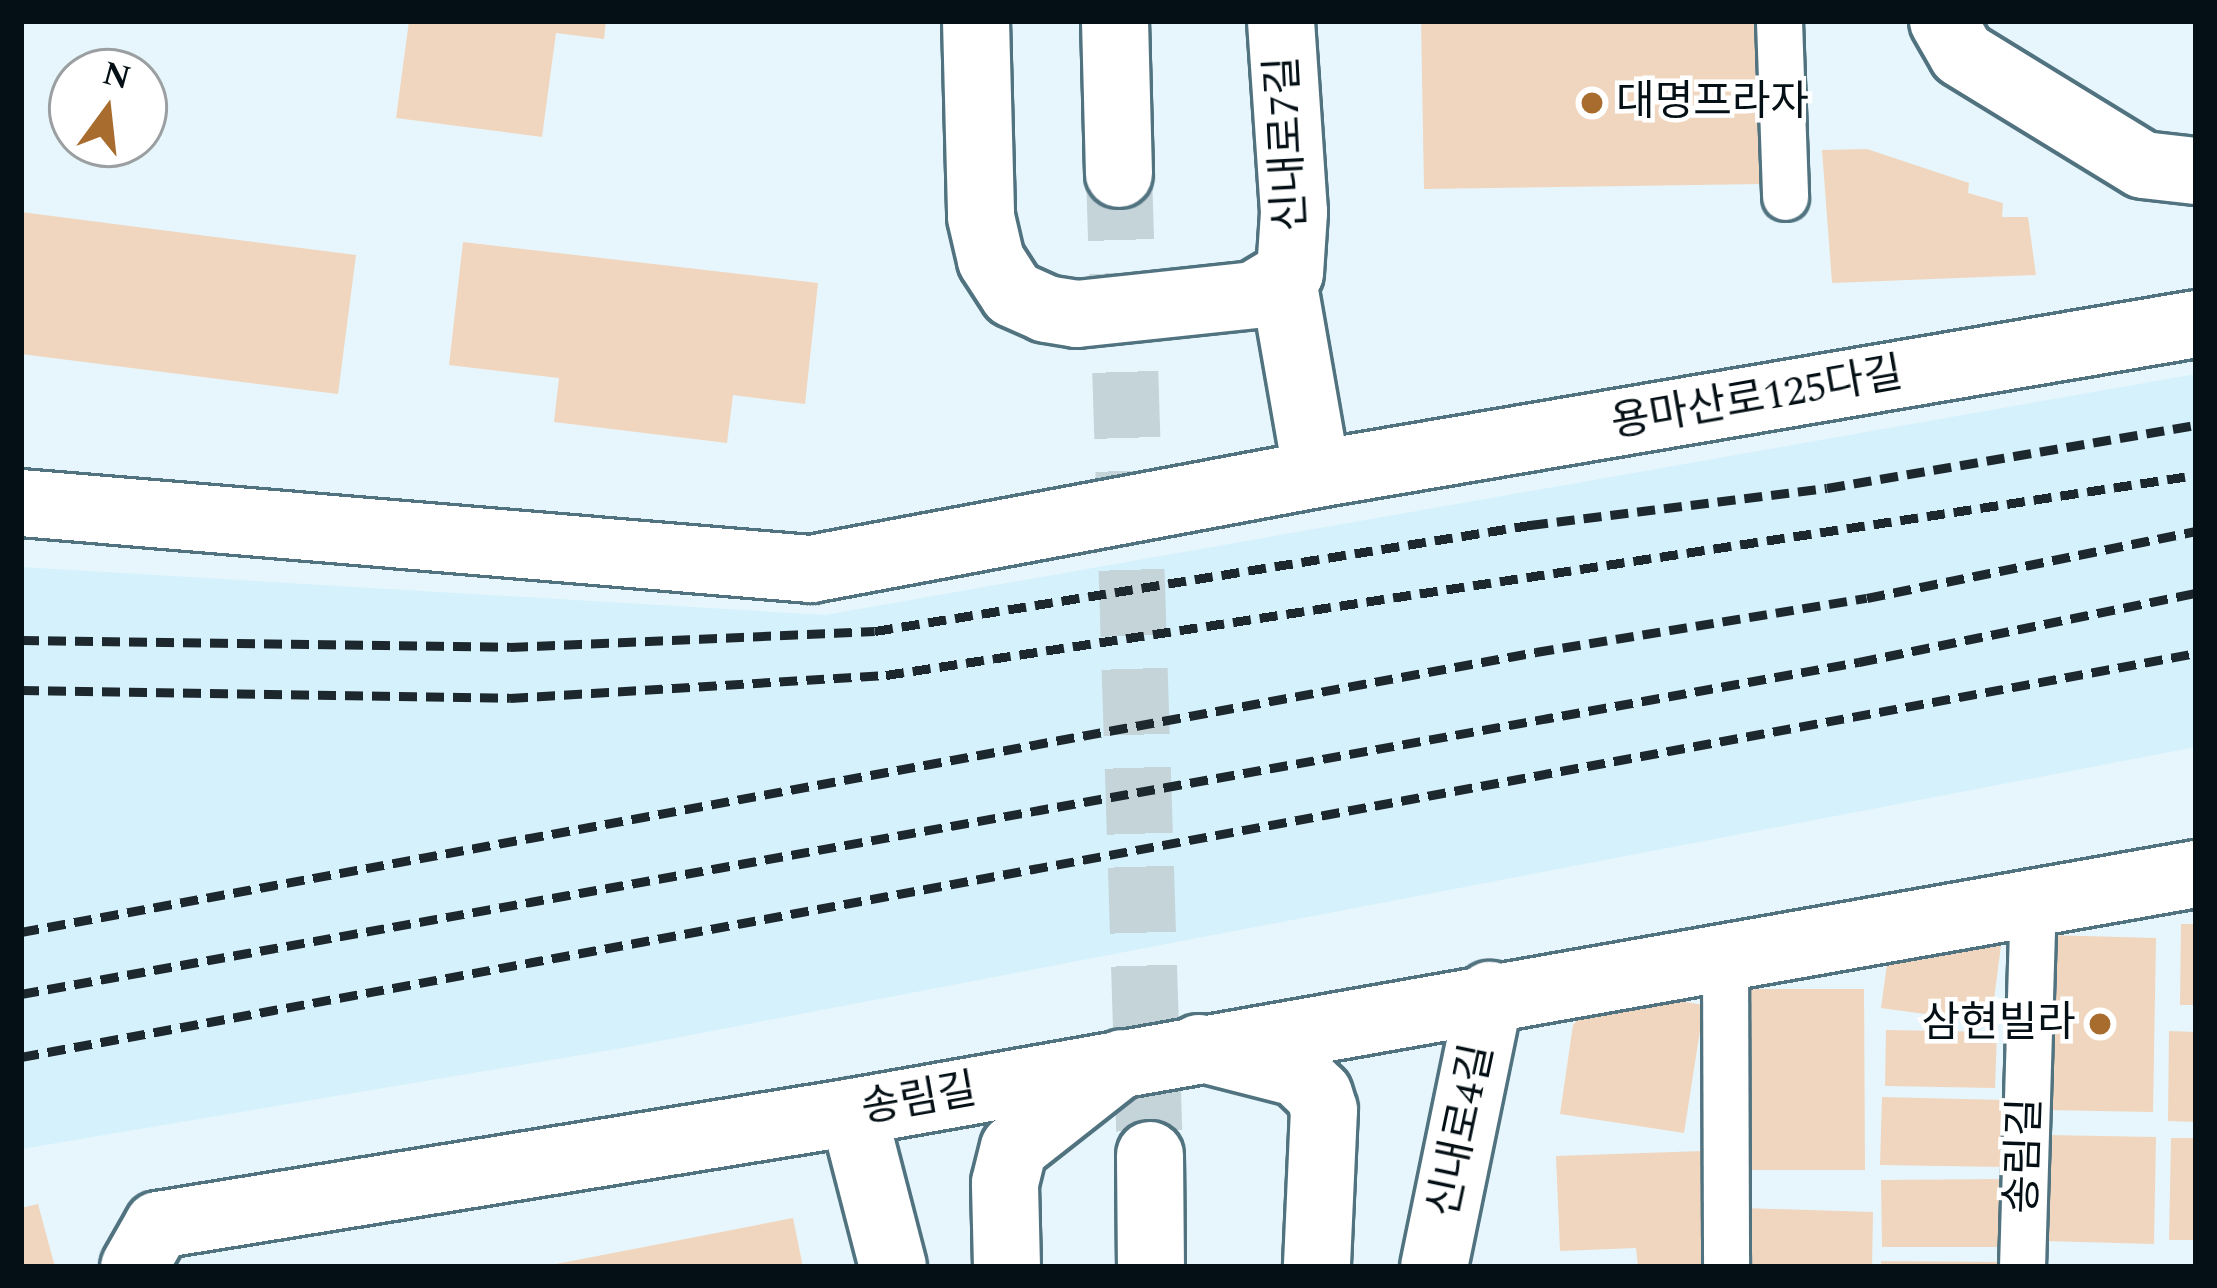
<!DOCTYPE html>
<meta charset="utf-8">
<style>
body{margin:0}
#map{position:relative;width:2217px;height:1288px;overflow:hidden;background:#e7f6fc;font-family:Spectral,"Noto Sans KR",serif}
div>[style]{position:absolute}
.built>*{inset:0;background:#d5f1fc}
.building>*{inset:0;background:#f0d6be}
.secondary-tunnel>*{height:66px;margin-top:-33px;transform-origin:0;background:repeating-linear-gradient(90deg,#c5d4d9 0 66px,transparent 0 99px)}
.roads{filter:drop-shadow(3px 0 #517380) drop-shadow(-3px 0 #517380) drop-shadow(0 3px #517380) drop-shadow(0 -3px #517380)}
.lane>*{height:45px;margin:-22.5px;padding:0 22.5px;transform-origin:22.5px;border-radius:22.5px;background:#fff}
.street>*{height:66px;margin:-33px;padding:0 33px;transform-origin:33px;border-radius:33px;background:#fff}
.secondary>*{height:66px;margin:-33px;padding:0 33px;transform-origin:33px;border-radius:33px;background:#fff}
.rail>*{height:9px;margin-top:-4.5px;transform-origin:0;background:repeating-linear-gradient(90deg,#1c282d 0 18px,transparent 0 27px)}
.dots>*{width:33px;height:33px;translate:-50% -50%;box-sizing:border-box;border:6px solid #fff;border-radius:50%}
span{translate:-50% -50%;white-space:nowrap;text-align:center;line-height:1.15;-webkit-text-stroke:9px #fff;paint-order:stroke}
.poi-label{font-size:42px;color:#041015}
.left{translate:0 -50%;text-align:left}
.right{translate:-100% -50%;text-align:right}
.street-label{font-size:42px;color:#041015}
.frame{position:absolute;inset:0;border:24px solid #041015;pointer-events:none}
.north{position:absolute;left:48px;top:48px;width:120px;height:120px;box-sizing:border-box;background:#fff;border:3px solid #9b9fa1;border-radius:50%;rotate:15deg;font-size:33px;font-weight:700;line-height:48px;text-align:center;color:#041015}
.north::after{content:'';display:block;margin:auto;width:42px;height:54px;background:#a86d2e;clip-path:polygon(50% 0,100% 100%,50% 72%,0 100%)}
</style>
<div id="map">
<div class="built">
<div style="clip-path:polygon(2196px 374px,2196px 747px,628px 1047px,21px 1149px,21px 567px,825px 615px)"></div>
</div>
<div class="building">
<div style="clip-path:polygon(409px 21px,606px 21px,604px 39px,556px 33px,542px 137px,396px 118px)"></div>
<div style="clip-path:polygon(1421px 21px,1760px 21px,1763px 184px,1424px 189px)"></div>
<div style="clip-path:polygon(1867px 149px,1969px 183px,1968px 193px,2003px 203px,2002px 217px,2028px 217px,2036px 275px,1832px 283px,1822px 150px)"></div>
<div style="clip-path:polygon(21px 212px,356px 255px,338px 394px,21px 354px)"></div>
<div style="clip-path:polygon(463px 242px,818px 283px,805px 404px,733px 395px,727px 443px,554px 422px,559px 378px,449px 365px)"></div>
<div style="clip-path:polygon(2004px 922px,1991px 1023px,1881px 1008px,1891px 935px)"></div>
<div style="clip-path:polygon(2181px 924px,2196px 924px,2196px 1005px,2180px 1005px)"></div>
<div style="clip-path:polygon(2047px 935px,2156px 938px,2153px 1112px,2045px 1110px)"></div>
<div style="clip-path:polygon(1606px 989px,1704px 1005px,1684px 1133px,1560px 1114px,1573px 1025px)"></div>
<div style="clip-path:polygon(1740px 989px,1864px 989px,1865px 1170px,1740px 1170px)"></div>
<div style="clip-path:polygon(1886px 1030px,1997px 1032px,1995px 1088px,1885px 1086px)"></div>
<div style="clip-path:polygon(2169px 1031px,2196px 1032px,2196px 1122px,2168px 1121px)"></div>
<div style="clip-path:polygon(1882px 1097px,2004px 1100px,2004px 1167px,1880px 1165px)"></div>
<div style="clip-path:polygon(2048px 1135px,2156px 1137px,2154px 1244px,2045px 1241px)"></div>
<div style="clip-path:polygon(2171px 1138px,2196px 1138px,2196px 1240px,2169px 1240px)"></div>
<div style="clip-path:polygon(1703px 1151px,1708px 1265px,1638px 1267px,1636px 1248px,1560px 1251px,1556px 1156px)"></div>
<div style="clip-path:polygon(2004px 1179px,2005px 1247px,1882px 1247px,1881px 1180px)"></div>
<div style="clip-path:polygon(38px 1204px,55px 1267px,21px 1267px,21px 1208px)"></div>
<div style="clip-path:polygon(1743px 1208px,1873px 1212px,1872px 1267px,1742px 1267px)"></div>
<div style="clip-path:polygon(793px 1218px,803px 1267px,551px 1267px,551px 1265px)"></div>
<div style="clip-path:polygon(1881px 1261px,2006px 1262px,2006px 1267px,1881px 1267px)"></div>
</div>
<div class="secondary-tunnel">
<div style="left:1119px;top:174px;width:981px;rotate:88.19deg"></div>
</div>
<div class="roads">
<div class="lane">
<div style="left:1779px;top:21px;width:176px;rotate:88deg"></div>
<div style="left:1725px;top:955px;width:312px;rotate:89.8deg"></div>
<div style="left:2022px;top:1267px;width:365px;rotate:-88.3deg"></div>
</div>
<div class="street">
<div style="left:976px;top:21px;width:196px;rotate:88.5deg"></div>
<div style="left:981px;top:217px;width:44px;rotate:76.9deg"></div>
<div style="left:991px;top:260px;width:40px;rotate:57.1deg"></div>
<div style="left:1013px;top:294px;width:36px;rotate:24deg"></div>
<div style="left:1046px;top:309px;width:31px;rotate:9deg"></div>
<div style="left:1077px;top:314px;width:178px;rotate:-6.1deg"></div>
<div style="left:1254px;top:295px;width:42px;rotate:-31.4deg"></div>
<div style="left:1290px;top:273px;width:61px;rotate:-86.2deg"></div>
<div style="left:1294px;top:212px;width:191px;rotate:-93.9deg"></div>
<div style="left:1943px;top:21px;width:38px;rotate:60deg"></div>
<div style="left:1962px;top:54px;width:212px;rotate:31.5deg"></div>
<div style="left:2143px;top:165px;width:53px;rotate:6.5deg"></div>
<div style="left:1283px;top:280px;width:197px;rotate:80.1deg"></div>
<div style="left:21px;top:503px;width:793px;rotate:4.78deg"></div>
<div style="left:811px;top:569px;width:515px;rotate:-10.63deg"></div>
<div style="left:1317px;top:474px;width:892px;rotate:-9.68deg"></div>
<div style="left:1199px;top:1048px;width:101px;rotate:14.3deg"></div>
<div style="left:1297px;top:1073px;width:30px;rotate:44deg"></div>
<div style="left:1319px;top:1094px;width:17px;rotate:73deg"></div>
<div style="left:1324px;top:1110px;width:157px;rotate:92.6deg"></div>
<div style="left:853px;top:1112px;width:160px;rotate:75.5deg"></div>
<div style="left:1007px;top:1267px;width:84px;rotate:-91.4deg"></div>
<div style="left:1005px;top:1183px;width:36px;rotate:-76deg"></div>
<div style="left:1014px;top:1148px;width:137px;rotate:-38.2deg"></div>
<div style="left:1434px;top:1267px;width:278px;rotate:-78.4deg"></div>
</div>
<div class="secondary">
<div style="left:1115px;top:21px;width:153px;rotate:88.5deg"></div>
<div style="left:1150px;top:1155px;width:112px;rotate:89.5deg"></div>
<div style="left:134px;top:1267px;width:48px;rotate:-60.3deg"></div>
<div style="left:158px;top:1225px;width:704px;rotate:-9.23deg"></div>
<div style="left:853px;top:1112px;width:1364px;rotate:-10.05deg"></div>
</div>
</div>
<div class="rail">
<div style="left:21px;top:640px;width:489px;rotate:0.8deg"></div>
<div style="left:510px;top:647px;width:365px;rotate:-2.5deg"></div>
<div style="left:875px;top:631px;width:664px;rotate:-9.19deg"></div>
<div style="left:1530px;top:525px;width:299px;rotate:-7.1deg"></div>
<div style="left:1827px;top:488px;width:374px;rotate:-9.7deg"></div>
<div style="left:21px;top:690px;width:489px;rotate:0.9deg"></div>
<div style="left:510px;top:698px;width:377px;rotate:-3.5deg"></div>
<div style="left:886px;top:675px;width:1325px;rotate:-8.68deg"></div>
<div style="left:21px;top:932px;width:1541px;rotate:-10.47deg"></div>
<div style="left:1536px;top:652px;width:335px;rotate:-9.3deg"></div>
<div style="left:1867px;top:598px;width:336px;rotate:-11.5deg"></div>
<div style="left:21px;top:994px;width:1868px;rotate:-10.24deg"></div>
<div style="left:1859px;top:662px;width:344px;rotate:-11.6deg"></div>
<div style="left:21px;top:1057px;width:2212px;rotate:-10.52deg"></div>
</div>
<div class="dots">
<div style="left:1592px;top:103px;background:#a86d2e"></div>
<div style="left:2100px;top:1024px;background:#a86d2e"></div>
</div>
<div class="poi-label">
<span class="left" style="left:1616px;top:103px">대명프라자</span>
<span class="right" style="left:2076px;top:1024px">삼현빌라</span>
</div>
<div class="street-label">
<span style="left:1288px;top:144px;rotate:-93deg">신내로7길</span>
<span style="left:1757px;top:399px;rotate:-10deg">용마산로125다길</span>
<span style="left:919px;top:1100px;rotate:-10deg">송림길</span>
<span style="left:1462px;top:1131px;rotate:-78deg">신내로4길</span>
<span style="left:2025px;top:1156px;rotate:-88deg">송림길</span>
</div>
<div class="frame"></div>
<div class="north">N</div>
</div>
